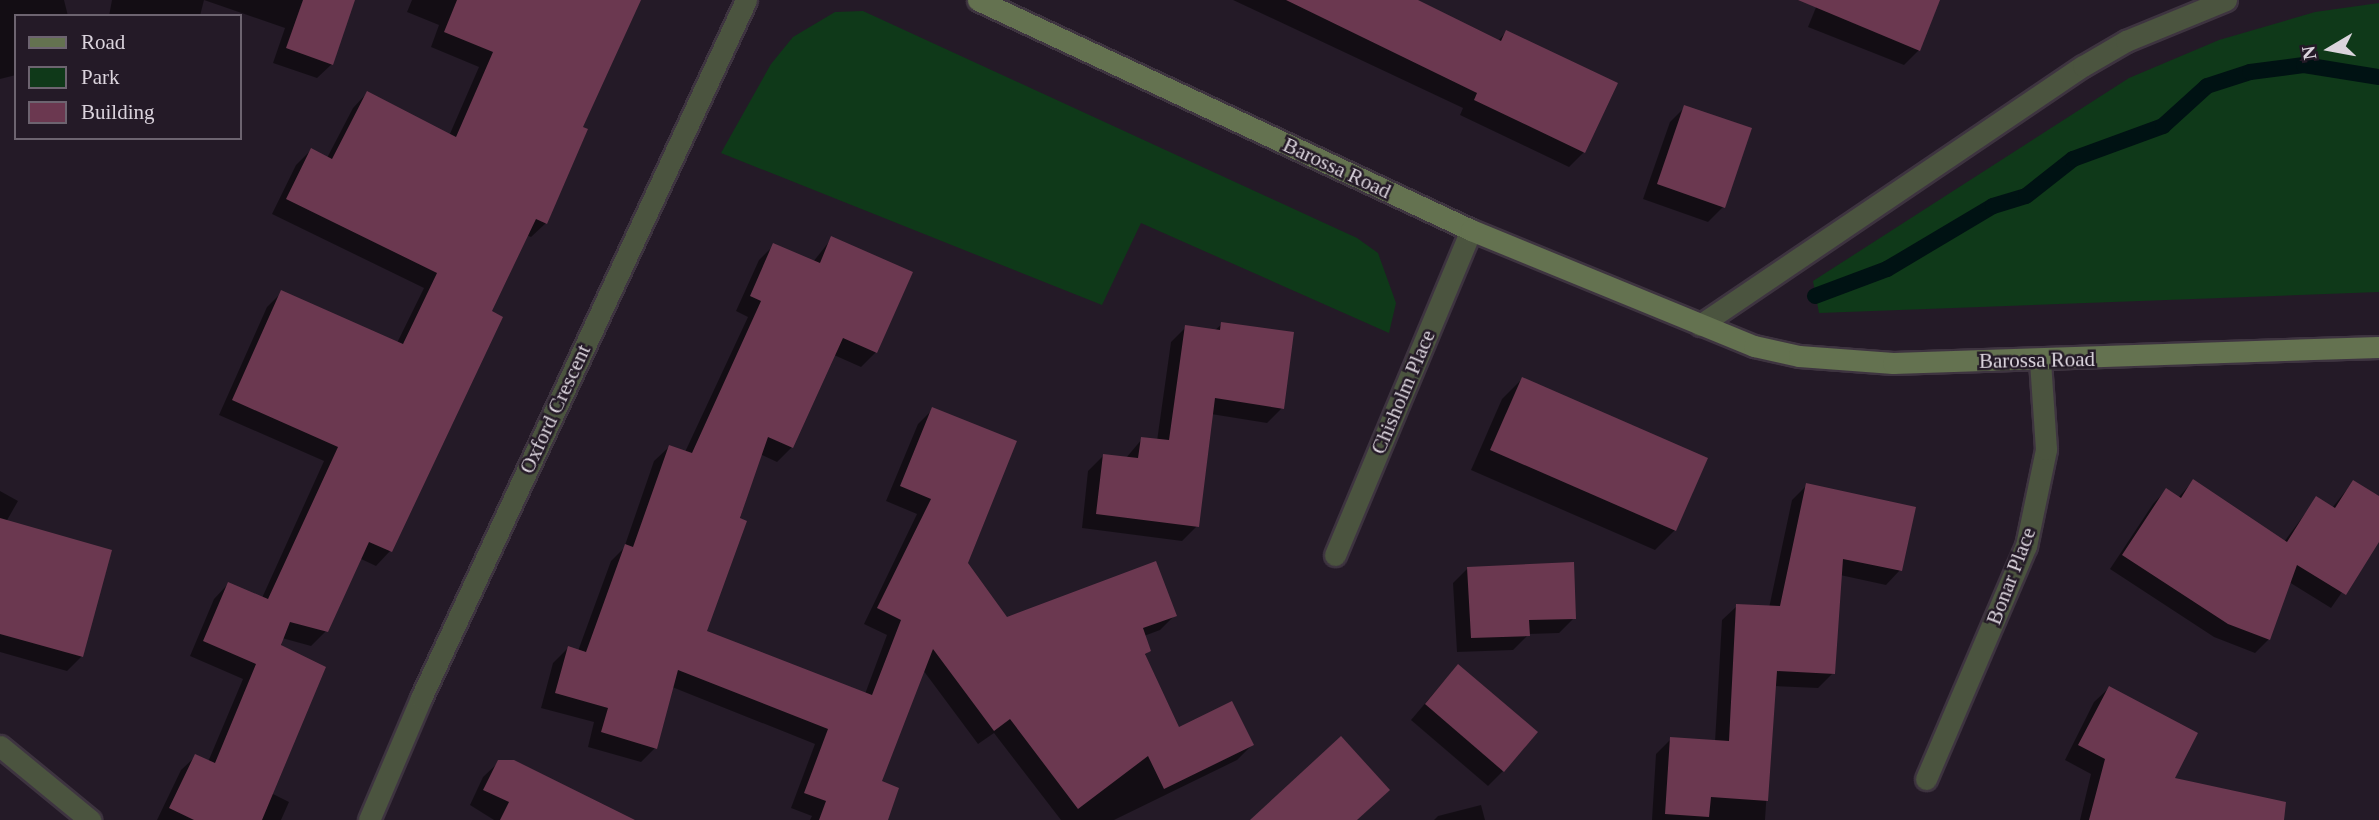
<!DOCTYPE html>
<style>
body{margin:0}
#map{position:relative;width:2379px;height:820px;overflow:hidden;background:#241a27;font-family:Georgia,serif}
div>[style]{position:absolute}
.green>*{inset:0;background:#0f3919}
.shadow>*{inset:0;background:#0007}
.stream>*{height:16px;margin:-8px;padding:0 8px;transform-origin:8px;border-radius:8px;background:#001213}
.building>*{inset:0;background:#6b3850}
.roads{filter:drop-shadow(2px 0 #3e3440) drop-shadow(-2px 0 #3e3440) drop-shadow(0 2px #3e3440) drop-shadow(0 -2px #3e3440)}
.lane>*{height:21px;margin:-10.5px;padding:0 10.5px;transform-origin:10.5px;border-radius:10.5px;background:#4b543f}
.street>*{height:21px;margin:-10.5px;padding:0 10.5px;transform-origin:10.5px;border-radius:10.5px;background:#4b543f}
.secondary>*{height:21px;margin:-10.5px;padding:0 10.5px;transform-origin:10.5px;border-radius:10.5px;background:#647250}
span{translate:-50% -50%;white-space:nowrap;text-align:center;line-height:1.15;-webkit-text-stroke:5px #241a27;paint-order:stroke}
.street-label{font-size:21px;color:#dbd4dd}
.legend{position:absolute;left:14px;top:14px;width:228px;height:126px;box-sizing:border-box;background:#241a27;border:2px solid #6d6470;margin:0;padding:9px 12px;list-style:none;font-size:21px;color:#dbd4dd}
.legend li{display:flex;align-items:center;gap:14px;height:35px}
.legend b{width:35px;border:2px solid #6d6470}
.north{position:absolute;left:2295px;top:14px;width:70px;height:70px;-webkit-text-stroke:5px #241a27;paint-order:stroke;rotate:260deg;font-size:19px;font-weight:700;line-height:28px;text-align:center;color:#dbd4dd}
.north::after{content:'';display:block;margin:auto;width:24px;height:32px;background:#dbd4dd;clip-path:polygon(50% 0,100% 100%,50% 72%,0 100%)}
</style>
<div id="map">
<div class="green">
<div style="clip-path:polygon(2379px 3px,2379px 292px,1819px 313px,1813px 281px,2129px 78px,2219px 40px,2315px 12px)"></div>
<div style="clip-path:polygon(863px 11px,1357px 238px,1378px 253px,1396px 303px,1389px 333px,1141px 223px,1102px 305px,721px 153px,771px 64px,793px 37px,835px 12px)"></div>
</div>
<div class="shadow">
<div style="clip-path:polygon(0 0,64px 0,68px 16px,16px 16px,16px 75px,0 79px)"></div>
<div style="clip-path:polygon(112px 0,354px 0,332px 64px,317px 78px,273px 63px,285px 28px,204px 0,200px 16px,109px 16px)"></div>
<div style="clip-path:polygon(412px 0,639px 0,581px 128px,546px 223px,531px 237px,526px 235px,490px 312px,501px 317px,390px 551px,376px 566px,359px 558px,326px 631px,311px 646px,282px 638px,271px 793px,289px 802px,281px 820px,157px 820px,181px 770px,196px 756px,208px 762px,243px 679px,190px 656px,214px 599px,228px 584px,262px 598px,324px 461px,219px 415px,267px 307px,281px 293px,397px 343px,424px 288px,272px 214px,296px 165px,311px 150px,327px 158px,353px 108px,367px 93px,449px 136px,479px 67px,431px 47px,439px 25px,407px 12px)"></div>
<div style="clip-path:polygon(1233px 0,1410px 0,1498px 41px,1506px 32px,1584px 152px,1569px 167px,1460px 115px,1463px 108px)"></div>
<div style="clip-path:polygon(1819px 0,1939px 0,1919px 50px,1904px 65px,1808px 27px)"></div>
<div style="clip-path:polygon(1685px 107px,1723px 207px,1708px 222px,1643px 199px,1670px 122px)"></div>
<div style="clip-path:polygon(832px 238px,876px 352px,861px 367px,834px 355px,792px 447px,777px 462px,760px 454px,705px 632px,865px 694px,887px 635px,864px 624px,917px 514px,886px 501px,918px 424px,933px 409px,966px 564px,1006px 619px,1175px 615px,1160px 630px,1144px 636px,1149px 651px,1144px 656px,1178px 730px,1252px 745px,1237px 760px,1114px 820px,1061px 820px,994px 733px,978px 744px,923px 670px,879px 783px,884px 820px,810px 820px,812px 816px,791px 808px,815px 744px,672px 687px,655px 748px,641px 762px,588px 747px,594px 722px,541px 708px,553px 663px,568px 648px,578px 651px,611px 561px,624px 548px,654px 461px,669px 447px,685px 452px,748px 317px,736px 311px,759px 260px,774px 245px,813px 262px)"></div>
<div style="clip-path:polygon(1222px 324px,1282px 408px,1267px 423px,1211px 414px,1197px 526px,1182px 541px,1082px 528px,1088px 471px,1103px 456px,1126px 458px,1142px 439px,1157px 441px,1171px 342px,1186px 327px,1214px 331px)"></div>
<div style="clip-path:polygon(1522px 379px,1675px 530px,1655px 550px,1471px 470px,1502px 399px)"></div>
<div style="clip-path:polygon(2193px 481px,2284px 542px,2316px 499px,2332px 508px,2353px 482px,2379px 498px,2379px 539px,2331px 608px,2289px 582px,2269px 639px,2255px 653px,2214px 637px,2110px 569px,2153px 504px,2166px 490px,2178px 498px)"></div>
<div style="clip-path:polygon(1807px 485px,1900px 570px,1886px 585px,1840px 575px,1833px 673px,1818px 688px,1774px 686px,1765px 820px,1652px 820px,1656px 754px,1671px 739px,1715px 742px,1722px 620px,1737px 606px,1769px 608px,1792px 500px)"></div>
<div style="clip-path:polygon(0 491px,18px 501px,6px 522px,82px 656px,67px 671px,0 652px)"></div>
<div style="clip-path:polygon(1468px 568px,1574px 618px,1559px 633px,1529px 634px,1513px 650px,1457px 652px,1453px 583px)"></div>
<div style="clip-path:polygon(1444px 681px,1503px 771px,1488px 786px,1411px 720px)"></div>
<div style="clip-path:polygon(2109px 688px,2155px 820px,2080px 820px,2091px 774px,2065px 760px,2094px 702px)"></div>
<div style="clip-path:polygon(499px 762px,618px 820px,494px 820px,470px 805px,483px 777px)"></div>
<div style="clip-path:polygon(1481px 805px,1485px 820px,1434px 820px,1438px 816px)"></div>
</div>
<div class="stream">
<div style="left:1815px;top:296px;width:77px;rotate:-20.6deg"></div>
<div style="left:1887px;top:269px;width:123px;rotate:-30.7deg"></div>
<div style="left:1993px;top:206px;width:34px;rotate:-17deg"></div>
<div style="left:2026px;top:196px;width:60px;rotate:-38.2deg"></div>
<div style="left:2073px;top:159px;width:96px;rotate:-20.1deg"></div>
<div style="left:2163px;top:126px;width:59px;rotate:-42.3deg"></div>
<div style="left:2207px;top:86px;width:45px;rotate:-18deg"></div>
<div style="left:2250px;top:72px;width:54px;rotate:-7.4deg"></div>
<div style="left:2304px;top:65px;width:76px;rotate:9.1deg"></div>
</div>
<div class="building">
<div style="clip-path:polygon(303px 0,355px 0,333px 65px,286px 48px)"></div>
<div style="clip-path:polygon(457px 0,641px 0,583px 127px,588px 129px,547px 224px,536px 219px,492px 311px,503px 317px,392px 552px,369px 542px,328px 632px,290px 622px,281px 645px,326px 667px,262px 820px,194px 820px,169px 808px,195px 754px,215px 763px,256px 664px,203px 641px,228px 582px,268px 599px,338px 447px,232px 400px,281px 290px,403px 344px,437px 273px,286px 199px,311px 148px,332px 159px,367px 91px,456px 137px,493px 52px,444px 32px)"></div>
<div style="clip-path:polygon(1286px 0,1418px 0,1501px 41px,1506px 30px,1618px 83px,1585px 153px,1474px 100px,1477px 93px)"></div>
<div style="clip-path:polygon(1798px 0,1940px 0,1920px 51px)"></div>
<div style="clip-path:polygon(1684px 105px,1752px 128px,1725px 208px,1657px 184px)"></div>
<div style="clip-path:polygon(831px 236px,913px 272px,877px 353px,843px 338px,793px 448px,768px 437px,740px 518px,747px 521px,707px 631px,872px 695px,901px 620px,877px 608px,931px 499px,900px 486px,932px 407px,1017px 441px,968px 563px,1007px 617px,1156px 561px,1177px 616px,1143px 628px,1151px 651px,1145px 654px,1179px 727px,1232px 701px,1254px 745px,1164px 789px,1148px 756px,1078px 809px,1010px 719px,994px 731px,933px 649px,882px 781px,899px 788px,888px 820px,819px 820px,826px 801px,804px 793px,828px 729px,678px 670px,657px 749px,601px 732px,608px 708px,555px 693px,568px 646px,586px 652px,625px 544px,633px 547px,669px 445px,692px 453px,761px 301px,750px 296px,773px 243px,820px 263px)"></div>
<div style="clip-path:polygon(1221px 322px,1294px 332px,1284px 409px,1215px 398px,1199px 527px,1096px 514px,1103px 454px,1138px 458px,1141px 437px,1169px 440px,1185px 325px,1220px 330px)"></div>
<div style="clip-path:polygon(1522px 377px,1708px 458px,1676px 531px,1490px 450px)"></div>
<div style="clip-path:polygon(2193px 479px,2287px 542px,2316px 496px,2335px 508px,2353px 480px,2379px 496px,2379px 542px,2346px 595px,2297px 565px,2270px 640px,2228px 624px,2122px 555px,2166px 488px,2181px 498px)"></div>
<div style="clip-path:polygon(1806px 483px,1916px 507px,1902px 571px,1843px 559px,1835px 674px,1777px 671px,1768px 801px,1711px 797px,1709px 817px,1665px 814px,1670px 737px,1729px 741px,1736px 604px,1780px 606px)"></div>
<div style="clip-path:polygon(0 518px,112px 550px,83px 657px,0 634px)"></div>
<div style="clip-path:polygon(1574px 562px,1576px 619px,1529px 620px,1530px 636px,1471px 638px,1467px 567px)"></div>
<div style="clip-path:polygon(1458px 664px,1538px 732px,1504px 772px,1425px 704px)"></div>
<div style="clip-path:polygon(2109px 686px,2198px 733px,2175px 778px,2286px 802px,2284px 820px,2089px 820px,2105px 759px,2078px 745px)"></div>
<div style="clip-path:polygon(1341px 736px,1390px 790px,1357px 820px,1250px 820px)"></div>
<div style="clip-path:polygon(498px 760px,514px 760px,635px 820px,500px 820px,509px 802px,483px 790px)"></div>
</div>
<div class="roads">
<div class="lane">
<div style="left:1700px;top:325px;width:462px;rotate:-34.1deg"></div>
<div style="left:2083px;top:66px;width:50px;rotate:-30.2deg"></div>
<div style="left:2126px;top:41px;width:108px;rotate:-22.3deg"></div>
</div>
<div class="street">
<div style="left:1335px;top:555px;width:352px;rotate:-67.3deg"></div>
<div style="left:0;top:746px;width:117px;rotate:39.4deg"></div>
<div style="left:1926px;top:779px;width:254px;rotate:-66.8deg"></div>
<div style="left:2026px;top:546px;width:99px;rotate:-78.3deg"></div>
<div style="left:2046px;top:449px;width:88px;rotate:-93.9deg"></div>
<div style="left:369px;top:820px;width:133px;rotate:-66.9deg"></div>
<div style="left:421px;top:698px;width:770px;rotate:-65.03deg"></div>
</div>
<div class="secondary">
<div style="left:978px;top:0;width:544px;rotate:25.01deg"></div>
<div style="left:1471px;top:230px;width:306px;rotate:22.3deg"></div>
<div style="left:1754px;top:346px;width:46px;rotate:12.5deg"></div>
<div style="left:1799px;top:356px;width:94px;rotate:4.3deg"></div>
<div style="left:1893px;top:363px;width:486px;rotate:-1.9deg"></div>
</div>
</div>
<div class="street-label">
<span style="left:1337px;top:168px;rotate:25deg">Barossa Road</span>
<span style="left:2037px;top:360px;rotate:-1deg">Barossa Road</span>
<span style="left:1403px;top:392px;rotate:-67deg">Chisholm Place</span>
<span style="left:555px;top:409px;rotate:-65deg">Oxford Crescent</span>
<span style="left:2011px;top:576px;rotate:-69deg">Bonar Place</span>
</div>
<ul class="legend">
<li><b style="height:9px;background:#647250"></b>Road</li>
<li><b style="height:19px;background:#0f3919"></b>Park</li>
<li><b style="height:19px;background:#6b3850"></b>Building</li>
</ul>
<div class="north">N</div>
</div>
